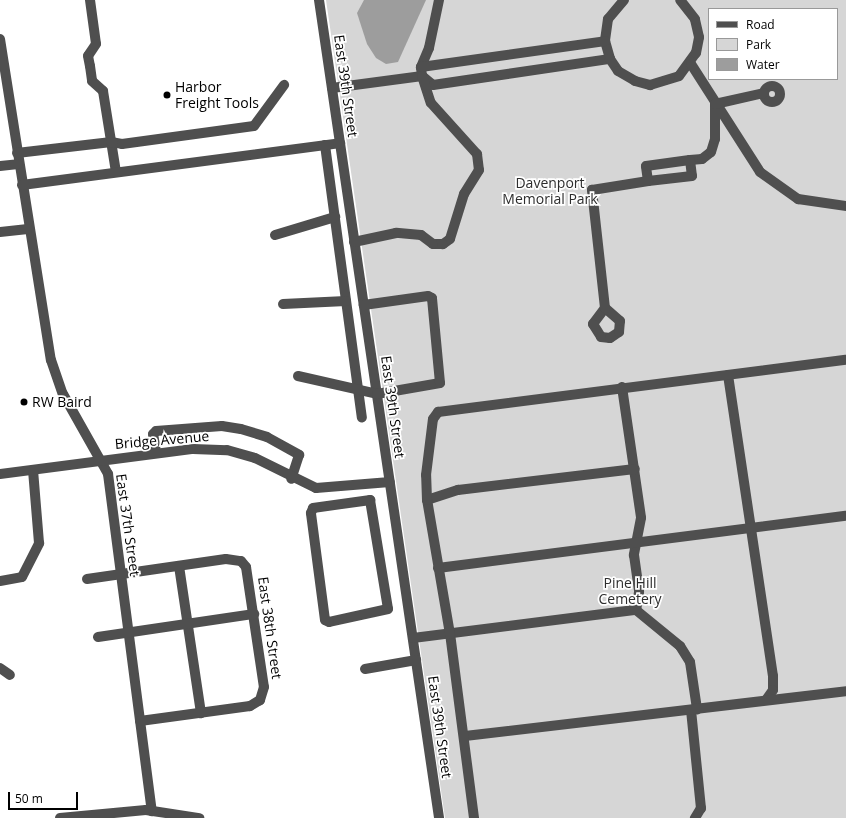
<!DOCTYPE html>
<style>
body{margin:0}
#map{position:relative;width:846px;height:818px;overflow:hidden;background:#fff;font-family:"Open Sans",sans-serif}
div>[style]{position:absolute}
.green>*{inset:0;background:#d6d6d6}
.water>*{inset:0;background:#9d9d9d}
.minor>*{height:10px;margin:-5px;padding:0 5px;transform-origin:5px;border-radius:5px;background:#4f4f4f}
.minor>.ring{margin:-5px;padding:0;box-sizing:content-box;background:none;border:10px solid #4f4f4f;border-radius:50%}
.dots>*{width:11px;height:11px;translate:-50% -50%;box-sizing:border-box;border:2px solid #fff;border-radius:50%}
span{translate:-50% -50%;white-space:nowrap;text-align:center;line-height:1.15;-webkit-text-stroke:3.5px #fff;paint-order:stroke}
.street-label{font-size:14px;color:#000}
.poi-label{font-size:14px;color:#000}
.left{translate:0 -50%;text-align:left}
.park-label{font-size:14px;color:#2d2d2d}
.legend{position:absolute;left:708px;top:8px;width:130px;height:72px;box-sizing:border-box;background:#fff;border:1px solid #999;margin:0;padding:5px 7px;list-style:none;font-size:12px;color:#000}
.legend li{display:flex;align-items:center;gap:8px;height:20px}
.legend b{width:20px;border:1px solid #999}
.scale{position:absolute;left:8px;top:792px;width:70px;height:18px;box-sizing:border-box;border:2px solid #000;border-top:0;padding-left:5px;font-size:12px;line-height:14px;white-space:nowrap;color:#000;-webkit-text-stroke:3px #fff;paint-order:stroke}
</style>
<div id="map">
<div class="green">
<div style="clip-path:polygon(evenodd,326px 0,846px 0,846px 818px,445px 818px,326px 0,709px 9px,837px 9px,837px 79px,709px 79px,709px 9px)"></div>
</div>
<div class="water">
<div style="clip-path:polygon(364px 0,426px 0,398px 62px,386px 64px,376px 58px,367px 44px,357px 13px)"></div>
</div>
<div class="minor">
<div style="left:90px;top:0;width:44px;rotate:82.2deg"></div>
<div style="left:96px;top:44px;width:14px;rotate:124deg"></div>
<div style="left:88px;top:56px;width:10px;rotate:79deg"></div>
<div style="left:90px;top:66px;width:15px;rotate:82deg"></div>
<div style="left:92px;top:81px;width:15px;rotate:42deg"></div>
<div style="left:103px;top:91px;width:82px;rotate:80.9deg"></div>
<div style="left:319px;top:0;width:827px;rotate:81.65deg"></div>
<div style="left:439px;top:0;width:49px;rotate:101.8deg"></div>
<div style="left:429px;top:48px;width:21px;rotate:113deg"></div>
<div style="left:421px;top:67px;width:9px;rotate:84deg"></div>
<div style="left:422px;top:76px;width:14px;rotate:39deg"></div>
<div style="left:433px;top:85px;width:179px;rotate:-8.4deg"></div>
<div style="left:624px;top:0;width:25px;rotate:130deg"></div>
<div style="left:608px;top:19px;width:22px;rotate:98deg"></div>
<div style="left:605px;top:41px;width:19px;rotate:74deg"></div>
<div style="left:610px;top:59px;width:14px;rotate:56deg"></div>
<div style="left:618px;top:71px;width:20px;rotate:30deg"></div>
<div style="left:635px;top:81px;width:16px;rotate:15deg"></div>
<div style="left:650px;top:85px;width:30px;rotate:-17deg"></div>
<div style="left:679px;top:76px;width:29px;rotate:-54deg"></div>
<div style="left:696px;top:53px;width:16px;rotate:-79deg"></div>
<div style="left:699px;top:37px;width:18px;rotate:-103deg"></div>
<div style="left:695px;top:19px;width:24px;rotate:-128deg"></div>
<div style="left:0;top:39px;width:325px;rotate:81deg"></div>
<div style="left:51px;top:360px;width:36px;rotate:71deg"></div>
<div style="left:63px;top:394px;width:92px;rotate:60.6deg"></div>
<div style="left:108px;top:474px;width:340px;rotate:82.6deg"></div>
<div style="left:691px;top:64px;width:128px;rotate:57.4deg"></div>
<div style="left:760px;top:172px;width:47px;rotate:35.4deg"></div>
<div style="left:798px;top:199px;width:49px;rotate:8.3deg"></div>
<div style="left:421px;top:67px;width:186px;rotate:-8deg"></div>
<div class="ring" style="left:764px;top:86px;width:6px;height:6px"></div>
<div style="left:332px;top:88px;width:91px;rotate:-7.6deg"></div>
<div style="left:422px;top:76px;width:28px;rotate:72deg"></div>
<div style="left:431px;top:103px;width:69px;rotate:48deg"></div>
<div style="left:477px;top:154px;width:16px;rotate:83deg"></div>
<div style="left:479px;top:170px;width:28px;rotate:122deg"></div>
<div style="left:464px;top:194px;width:47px;rotate:107.3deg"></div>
<div style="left:450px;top:239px;width:9px;rotate:144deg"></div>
<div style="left:443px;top:244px;width:10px;rotate:180deg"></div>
<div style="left:433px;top:244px;width:15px;rotate:-143deg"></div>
<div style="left:421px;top:235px;width:25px;rotate:-175deg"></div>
<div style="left:396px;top:233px;width:43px;rotate:167.9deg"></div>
<div style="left:325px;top:145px;width:275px;rotate:82.3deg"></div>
<div style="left:17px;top:153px;width:95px;rotate:-6.7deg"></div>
<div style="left:111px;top:142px;width:11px;rotate:10deg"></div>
<div style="left:122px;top:144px;width:133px;rotate:-7.8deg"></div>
<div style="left:254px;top:126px;width:51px;rotate:-53.8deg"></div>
<div style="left:690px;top:160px;width:12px;rotate:-5deg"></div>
<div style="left:702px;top:159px;width:11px;rotate:-38deg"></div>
<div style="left:711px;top:152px;width:14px;rotate:-73deg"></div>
<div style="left:715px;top:139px;width:35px;rotate:-90deg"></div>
<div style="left:715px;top:104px;width:50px;rotate:-12.7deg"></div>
<div style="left:690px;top:160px;width:16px;rotate:83deg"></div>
<div style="left:692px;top:176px;width:44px;rotate:173.5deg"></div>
<div style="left:648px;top:181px;width:15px;rotate:-98deg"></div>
<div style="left:646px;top:166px;width:44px;rotate:-7.8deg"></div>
<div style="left:0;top:166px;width:18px;rotate:-6deg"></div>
<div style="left:22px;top:185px;width:321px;rotate:-7.5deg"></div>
<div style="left:0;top:232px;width:28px;rotate:-6deg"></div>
<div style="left:275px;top:235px;width:63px;rotate:-16.7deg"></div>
<div style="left:283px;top:304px;width:63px;rotate:-2.7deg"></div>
<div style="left:605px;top:308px;width:20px;rotate:127deg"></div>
<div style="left:593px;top:324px;width:15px;rotate:58deg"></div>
<div style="left:601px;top:337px;width:9px;rotate:6deg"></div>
<div style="left:610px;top:338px;width:11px;rotate:-34deg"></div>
<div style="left:619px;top:332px;width:11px;rotate:-85deg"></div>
<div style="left:620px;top:321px;width:20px;rotate:-139deg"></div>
<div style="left:605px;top:308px;width:119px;rotate:-96.3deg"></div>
<div style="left:592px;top:190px;width:57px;rotate:-9.1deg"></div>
<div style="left:728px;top:375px;width:304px;rotate:81.5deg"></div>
<div style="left:773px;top:676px;width:14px;rotate:90deg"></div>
<div style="left:773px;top:690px;width:12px;rotate:125deg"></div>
<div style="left:298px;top:376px;width:81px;rotate:12.8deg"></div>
<div style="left:377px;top:394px;width:64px;rotate:-9.9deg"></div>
<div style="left:440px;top:383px;width:85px;rotate:-95.4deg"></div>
<div style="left:432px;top:298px;width:4px;rotate:-153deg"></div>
<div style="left:428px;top:296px;width:65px;rotate:172deg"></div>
<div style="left:622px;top:387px;width:132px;rotate:81.7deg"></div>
<div style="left:641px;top:518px;width:38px;rotate:101deg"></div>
<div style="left:634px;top:555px;width:37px;rotate:82deg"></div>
<div style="left:639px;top:592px;width:18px;rotate:99deg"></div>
<div style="left:636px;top:610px;width:57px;rotate:39.3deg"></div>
<div style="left:680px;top:646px;width:19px;rotate:58deg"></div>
<div style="left:690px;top:662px;width:48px;rotate:81.5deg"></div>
<div style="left:156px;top:452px;width:18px;rotate:-99deg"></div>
<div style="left:153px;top:434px;width:4px;rotate:-45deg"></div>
<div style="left:156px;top:431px;width:66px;rotate:-4.3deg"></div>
<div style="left:222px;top:426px;width:19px;rotate:9deg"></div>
<div style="left:241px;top:429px;width:27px;rotate:17deg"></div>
<div style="left:267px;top:437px;width:37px;rotate:29deg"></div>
<div style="left:299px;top:455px;width:25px;rotate:108deg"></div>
<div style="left:0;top:474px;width:195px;rotate:-7.4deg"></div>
<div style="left:193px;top:449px;width:34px;rotate:2deg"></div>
<div style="left:227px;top:450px;width:29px;rotate:16deg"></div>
<div style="left:255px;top:458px;width:68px;rotate:26.2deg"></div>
<div style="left:316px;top:488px;width:74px;rotate:-4.6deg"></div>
<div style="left:370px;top:500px;width:110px;rotate:80.6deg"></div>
<div style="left:388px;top:609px;width:60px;rotate:167.6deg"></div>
<div style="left:329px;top:622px;width:4px;rotate:-153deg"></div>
<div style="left:325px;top:620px;width:108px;rotate:-97.5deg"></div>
<div style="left:311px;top:513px;width:5px;rotate:-68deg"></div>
<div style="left:313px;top:508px;width:58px;rotate:-8deg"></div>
<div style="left:427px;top:500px;width:33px;rotate:-18deg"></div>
<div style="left:458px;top:490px;width:178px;rotate:-6.8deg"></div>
<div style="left:179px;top:566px;width:149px;rotate:81.5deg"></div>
<div style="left:438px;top:568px;width:411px;rotate:-7.3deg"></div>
<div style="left:87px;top:579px;width:140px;rotate:-8.2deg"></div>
<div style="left:226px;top:559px;width:15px;rotate:8deg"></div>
<div style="left:241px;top:561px;width:8px;rotate:50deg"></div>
<div style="left:246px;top:567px;width:121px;rotate:81.5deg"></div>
<div style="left:264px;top:687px;width:14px;rotate:107deg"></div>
<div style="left:260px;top:700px;width:12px;rotate:149deg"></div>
<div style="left:250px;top:706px;width:111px;rotate:172.2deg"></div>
<div style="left:0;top:581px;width:22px;rotate:-10deg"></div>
<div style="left:22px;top:577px;width:38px;rotate:-63deg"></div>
<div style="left:39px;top:543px;width:73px;rotate:-94.7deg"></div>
<div style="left:98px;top:637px;width:158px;rotate:-8.4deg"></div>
<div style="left:413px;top:638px;width:225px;rotate:-7.2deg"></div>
<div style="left:0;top:668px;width:12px;rotate:35deg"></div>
<div style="left:365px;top:669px;width:52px;rotate:-10deg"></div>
<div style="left:691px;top:710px;width:99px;rotate:84.2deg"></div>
<div style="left:701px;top:808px;width:12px;rotate:121deg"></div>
<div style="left:465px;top:736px;width:384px;rotate:-6.7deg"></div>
<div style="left:60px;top:818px;width:86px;rotate:-5.3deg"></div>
<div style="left:146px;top:810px;width:54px;rotate:8.6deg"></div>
<div style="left:474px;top:818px;width:186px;rotate:-97.4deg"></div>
<div style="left:450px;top:634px;width:136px;rotate:-99.7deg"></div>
<div style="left:427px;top:500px;width:25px;rotate:-92deg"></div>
<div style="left:426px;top:475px;width:56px;rotate:-82.9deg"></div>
<div style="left:433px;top:419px;width:9px;rotate:-54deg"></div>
<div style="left:438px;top:412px;width:411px;rotate:-7.3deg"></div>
</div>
<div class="dots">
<div style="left:167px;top:95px;background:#000"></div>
<div style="left:24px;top:402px;background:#000"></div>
</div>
<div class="street-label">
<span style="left:346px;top:86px;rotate:82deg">East 39th Street</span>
<span style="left:393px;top:407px;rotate:82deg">East 39th Street</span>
<span style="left:162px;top:440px;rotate:-5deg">Bridge Avenue</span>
<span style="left:128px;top:525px;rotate:82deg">East 37th Street</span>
<span style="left:270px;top:628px;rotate:82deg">East 38th Street</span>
<span style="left:440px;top:727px;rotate:82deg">East 39th Street</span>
</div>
<div class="poi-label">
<span class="left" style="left:175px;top:95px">Harbor<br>Freight Tools</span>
<span class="left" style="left:32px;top:402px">RW Baird</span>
</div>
<div class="park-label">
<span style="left:550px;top:191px">Davenport<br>Memorial Park</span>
<span style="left:630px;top:591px">Pine Hill<br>Cemetery</span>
</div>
<ul class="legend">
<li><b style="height:5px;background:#4f4f4f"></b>Road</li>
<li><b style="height:11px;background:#d6d6d6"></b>Park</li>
<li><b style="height:11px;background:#9d9d9d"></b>Water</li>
</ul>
<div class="scale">50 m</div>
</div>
